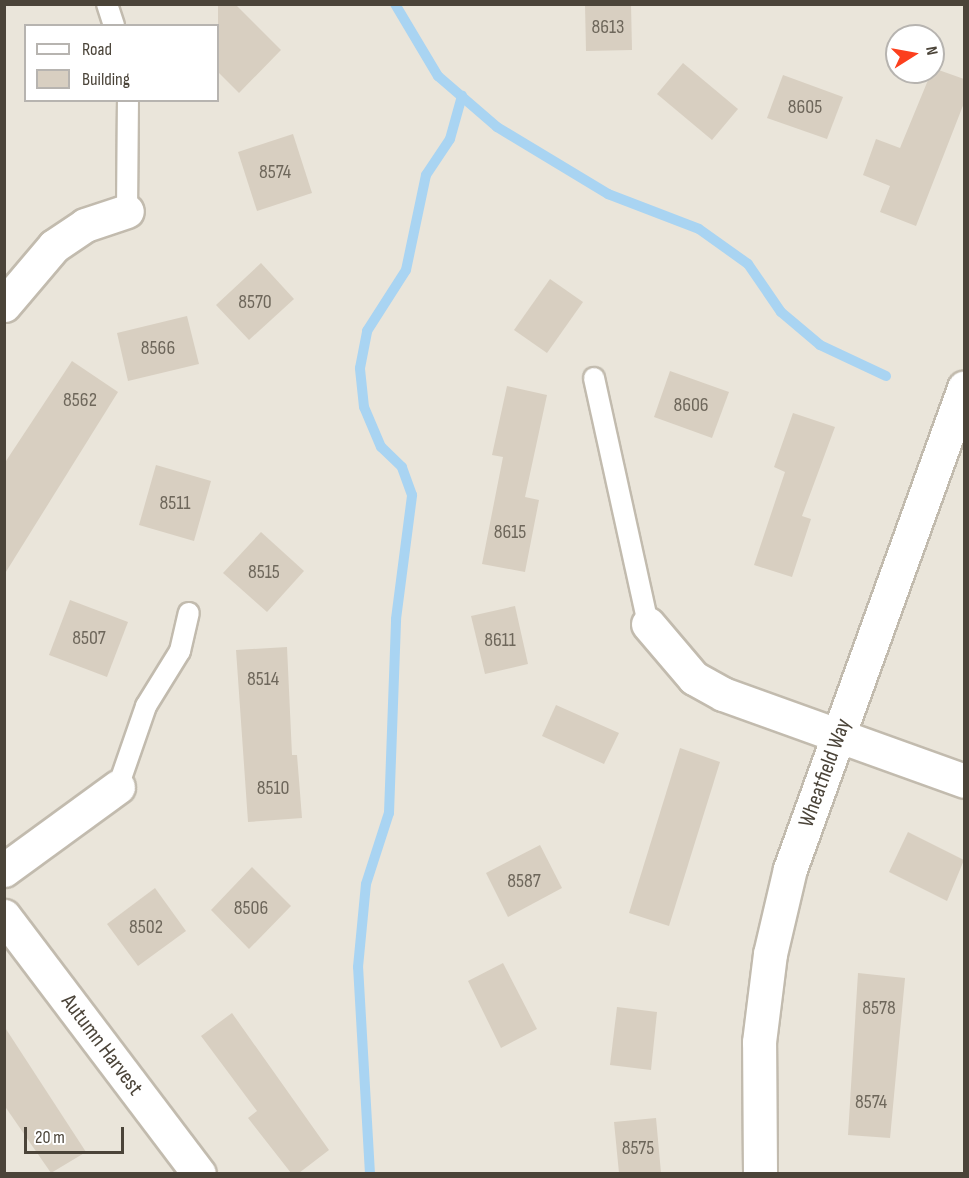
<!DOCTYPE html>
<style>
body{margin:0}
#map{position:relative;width:969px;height:1178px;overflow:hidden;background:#f6f3ec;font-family:"Sofia Sans Condensed",sans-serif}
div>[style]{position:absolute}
.residential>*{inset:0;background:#eae5da}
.stream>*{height:10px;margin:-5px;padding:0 5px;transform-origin:5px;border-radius:5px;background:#a9d4f2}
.building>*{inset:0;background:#d8cfc1}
.roads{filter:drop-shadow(2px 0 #c2bbae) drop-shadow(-2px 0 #c2bbae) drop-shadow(0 2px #c2bbae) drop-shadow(0 -2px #c2bbae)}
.service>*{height:20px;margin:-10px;padding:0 10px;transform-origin:10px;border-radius:10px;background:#fff}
.minor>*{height:33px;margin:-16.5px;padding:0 16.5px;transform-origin:16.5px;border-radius:16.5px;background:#fff}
span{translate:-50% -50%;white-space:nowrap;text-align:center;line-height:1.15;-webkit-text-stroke:5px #fff;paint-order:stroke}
.number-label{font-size:20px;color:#6e675b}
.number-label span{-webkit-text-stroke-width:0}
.street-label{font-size:22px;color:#4b4439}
.frame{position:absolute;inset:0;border:6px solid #4b4439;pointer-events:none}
.legend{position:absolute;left:24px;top:24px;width:195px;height:78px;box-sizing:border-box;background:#fff;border:2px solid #b7b4b0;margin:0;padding:8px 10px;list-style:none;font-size:18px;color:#4b4439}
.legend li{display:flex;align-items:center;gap:12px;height:30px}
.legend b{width:30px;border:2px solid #b7b4b0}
.north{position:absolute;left:885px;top:24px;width:60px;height:60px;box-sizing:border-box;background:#fff;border:2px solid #b7b4b0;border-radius:50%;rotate:79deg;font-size:16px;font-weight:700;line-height:24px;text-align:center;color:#4b4439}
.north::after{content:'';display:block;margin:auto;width:21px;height:27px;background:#fc3f1d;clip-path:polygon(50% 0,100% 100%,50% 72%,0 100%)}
.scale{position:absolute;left:24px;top:1127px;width:100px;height:27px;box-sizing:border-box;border:3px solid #4b4439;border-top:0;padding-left:8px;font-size:18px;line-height:21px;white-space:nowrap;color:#4b4439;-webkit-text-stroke:4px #fff;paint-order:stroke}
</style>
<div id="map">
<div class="residential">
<div style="clip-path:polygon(evenodd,5px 5px,964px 5px,964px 1173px,5px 1173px,5px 5px,26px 26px,218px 26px,218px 100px,26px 100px,26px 26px,5px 5px,897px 36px,933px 36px,933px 72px,897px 72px,897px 36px)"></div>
</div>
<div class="stream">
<div style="left:395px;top:4px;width:84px;rotate:59.2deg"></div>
<div style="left:438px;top:76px;width:78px;rotate:40.8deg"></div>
<div style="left:497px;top:127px;width:130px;rotate:31.1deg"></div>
<div style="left:608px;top:194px;width:97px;rotate:21deg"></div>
<div style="left:699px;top:229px;width:60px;rotate:35.5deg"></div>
<div style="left:748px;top:264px;width:58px;rotate:55.5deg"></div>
<div style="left:781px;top:312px;width:51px;rotate:40.2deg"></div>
<div style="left:820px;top:345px;width:73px;rotate:25.2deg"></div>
<div style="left:370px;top:1174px;width:207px;rotate:-93.3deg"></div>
<div style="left:358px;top:967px;width:83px;rotate:-84.5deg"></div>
<div style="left:366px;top:884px;width:75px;rotate:-72.1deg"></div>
<div style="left:389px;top:813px;width:194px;rotate:-87.9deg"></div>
<div style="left:396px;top:619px;width:125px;rotate:-82.6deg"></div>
<div style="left:412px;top:495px;width:30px;rotate:-110deg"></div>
<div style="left:402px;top:467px;width:29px;rotate:-136deg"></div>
<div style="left:381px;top:447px;width:43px;rotate:-113deg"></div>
<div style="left:364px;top:407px;width:39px;rotate:-96deg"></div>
<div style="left:360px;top:368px;width:38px;rotate:-79deg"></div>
<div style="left:367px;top:331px;width:72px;rotate:-57.4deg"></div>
<div style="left:406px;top:270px;width:97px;rotate:-78.1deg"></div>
<div style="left:426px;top:175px;width:43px;rotate:-56.3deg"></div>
<div style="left:450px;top:139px;width:45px;rotate:-74.4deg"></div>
</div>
<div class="building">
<div style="clip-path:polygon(218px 4px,235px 4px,281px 50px,239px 93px,218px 72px)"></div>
<div style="clip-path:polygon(585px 4px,631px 4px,632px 50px,586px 51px)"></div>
<div style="clip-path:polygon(683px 63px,738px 109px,712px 140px,657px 94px)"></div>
<div style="clip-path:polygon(933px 68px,964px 79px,964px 103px,916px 226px,880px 212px,890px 186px,863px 175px,876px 139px,900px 148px)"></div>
<div style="clip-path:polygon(783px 75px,843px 97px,827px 139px,767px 118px)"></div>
<div style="clip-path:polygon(293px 134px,312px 193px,257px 211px,238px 152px)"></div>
<div style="clip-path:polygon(261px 263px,294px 299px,249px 340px,216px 305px)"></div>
<div style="clip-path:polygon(550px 279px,583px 302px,547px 353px,514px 330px)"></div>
<div style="clip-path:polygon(187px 316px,199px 364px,128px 381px,117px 333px)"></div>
<div style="clip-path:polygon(72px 361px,118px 392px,4px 575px,4px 464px)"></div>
<div style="clip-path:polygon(670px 371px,729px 392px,712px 438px,654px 417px)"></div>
<div style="clip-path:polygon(507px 386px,547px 395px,525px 497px,539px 500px,525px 572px,482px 564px,503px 457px,492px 455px)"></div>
<div style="clip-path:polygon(793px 413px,835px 427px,802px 516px,811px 519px,792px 577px,754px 565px,785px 472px,774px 467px)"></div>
<div style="clip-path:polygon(156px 465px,211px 481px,194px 541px,139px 525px)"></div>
<div style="clip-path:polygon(261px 532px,304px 571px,267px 612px,223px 573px)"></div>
<div style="clip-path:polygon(70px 600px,128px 622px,107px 677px,49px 655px)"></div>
<div style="clip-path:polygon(515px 606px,528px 664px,485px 674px,471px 616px)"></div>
<div style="clip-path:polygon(287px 647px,292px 755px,297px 755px,302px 818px,248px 822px,236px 650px)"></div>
<div style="clip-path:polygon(556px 705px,619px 733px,604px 764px,542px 736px)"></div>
<div style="clip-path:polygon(680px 748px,720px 762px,669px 926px,629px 913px)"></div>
<div style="clip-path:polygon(908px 832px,964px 860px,947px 901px,889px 872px)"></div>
<div style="clip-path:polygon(540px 845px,562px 888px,508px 917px,486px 873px)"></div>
<div style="clip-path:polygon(252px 867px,291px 906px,249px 949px,211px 910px)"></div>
<div style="clip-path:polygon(155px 888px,186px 931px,138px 966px,107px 924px)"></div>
<div style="clip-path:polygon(503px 963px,537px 1029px,501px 1048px,468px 981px)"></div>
<div style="clip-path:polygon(858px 973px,905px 978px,890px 1138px,848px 1135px)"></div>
<div style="clip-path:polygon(617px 1007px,657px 1012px,651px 1070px,610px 1065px)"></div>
<div style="clip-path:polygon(232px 1013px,329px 1150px,299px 1173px,291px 1173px,248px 1118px,257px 1111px,201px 1036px)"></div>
<div style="clip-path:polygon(4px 1026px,86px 1152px,51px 1173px,4px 1105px)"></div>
<div style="clip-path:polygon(656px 1118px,661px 1173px,619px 1173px,614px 1122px)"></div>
</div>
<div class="roads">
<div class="service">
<div style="left:107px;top:4px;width:23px;rotate:72deg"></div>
<div style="left:127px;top:211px;width:111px;rotate:-89.5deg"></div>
<div style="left:594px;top:378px;width:252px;rotate:77.6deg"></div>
<div style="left:118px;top:787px;width:86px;rotate:-70.9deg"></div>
<div style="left:146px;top:706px;width:65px;rotate:-58.3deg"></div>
<div style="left:180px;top:651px;width:39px;rotate:-77deg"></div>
</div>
<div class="minor">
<div style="left:4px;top:305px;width:77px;rotate:-49.7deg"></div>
<div style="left:54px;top:246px;width:37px;rotate:-34deg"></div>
<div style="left:85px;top:225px;width:44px;rotate:-18.4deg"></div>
<div style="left:648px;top:624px;width:71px;rotate:49.6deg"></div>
<div style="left:694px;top:678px;width:33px;rotate:29deg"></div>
<div style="left:723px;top:694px;width:256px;rotate:19.8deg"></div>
<div style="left:4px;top:870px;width:141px;rotate:-36.1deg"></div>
<div style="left:4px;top:916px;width:323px;rotate:52.9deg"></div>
<div style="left:760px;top:1174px;width:132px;rotate:-90.4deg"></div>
<div style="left:759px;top:1042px;width:89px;rotate:-82.9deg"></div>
<div style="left:770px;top:954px;width:87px;rotate:-76.8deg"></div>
<div style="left:790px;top:869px;width:512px;rotate:-70.11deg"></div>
</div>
</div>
<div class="number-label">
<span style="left:608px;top:27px">8613</span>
<span style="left:805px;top:107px">8605</span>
<span style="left:275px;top:172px">8574</span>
<span style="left:255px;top:302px">8570</span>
<span style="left:158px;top:348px">8566</span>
<span style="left:80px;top:400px">8562</span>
<span style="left:691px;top:405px">8606</span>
<span style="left:175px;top:503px">8511</span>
<span style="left:510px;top:532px">8615</span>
<span style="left:264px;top:572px">8515</span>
<span style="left:89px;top:638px">8507</span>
<span style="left:500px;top:640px">8611</span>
<span style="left:263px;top:679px">8514</span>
<span style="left:273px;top:788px">8510</span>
<span style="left:524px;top:881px">8587</span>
<span style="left:251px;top:908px">8506</span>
<span style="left:146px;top:927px">8502</span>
<span style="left:879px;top:1008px">8578</span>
<span style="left:871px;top:1102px">8574</span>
<span style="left:638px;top:1148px">8575</span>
</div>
<div class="street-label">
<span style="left:825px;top:773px;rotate:-70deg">Wheatfield Way</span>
<span style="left:102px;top:1045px;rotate:53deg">Autumn Harvest</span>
</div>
<div class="frame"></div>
<ul class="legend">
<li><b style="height:8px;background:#fff"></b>Road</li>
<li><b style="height:16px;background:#d8cfc1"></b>Building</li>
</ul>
<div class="north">N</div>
<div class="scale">20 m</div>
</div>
